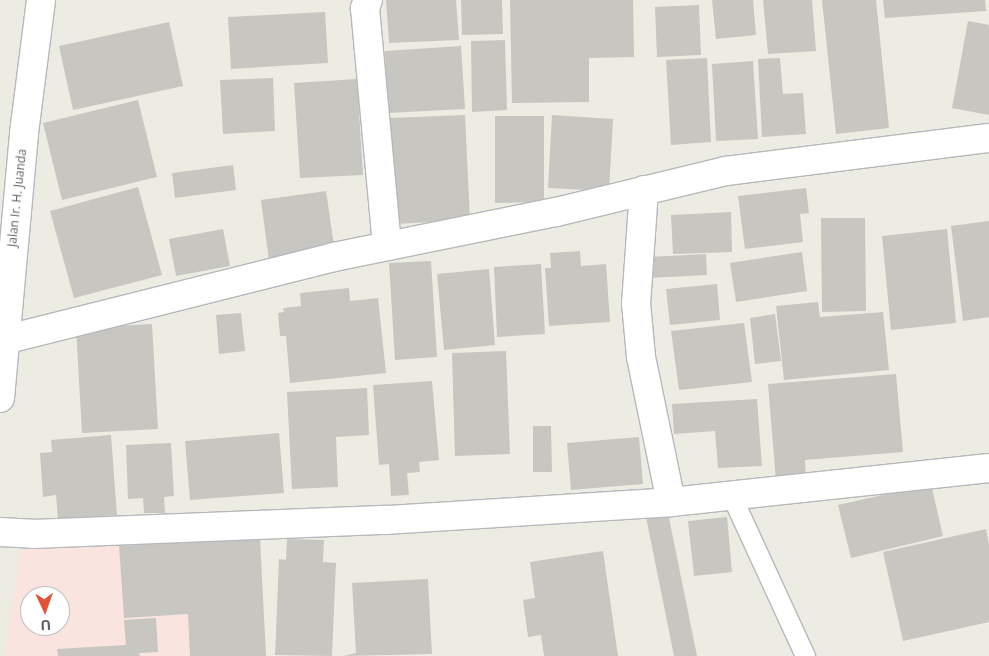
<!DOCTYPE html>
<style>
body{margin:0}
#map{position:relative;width:989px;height:656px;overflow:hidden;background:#edece3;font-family:"Open Sans",sans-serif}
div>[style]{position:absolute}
.medical>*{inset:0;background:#fae4df}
.building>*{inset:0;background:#c8c6c0}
.roads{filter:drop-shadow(1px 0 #b5b8bd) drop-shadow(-1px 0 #b5b8bd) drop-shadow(0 1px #b5b8bd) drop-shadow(0 -1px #b5b8bd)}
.service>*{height:19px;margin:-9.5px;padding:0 9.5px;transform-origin:9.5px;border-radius:9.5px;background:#fff}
.minor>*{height:28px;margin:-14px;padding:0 14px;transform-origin:14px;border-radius:14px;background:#fff}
.secondary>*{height:28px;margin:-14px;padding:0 14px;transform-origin:14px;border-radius:14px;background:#fff}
span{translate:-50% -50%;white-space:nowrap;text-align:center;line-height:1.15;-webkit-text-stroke:4.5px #fff;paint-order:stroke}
.street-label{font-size:12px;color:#5b5e63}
.north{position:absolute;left:20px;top:586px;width:50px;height:50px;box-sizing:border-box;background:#fff;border:1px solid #bdbfc1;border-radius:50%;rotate:177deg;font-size:14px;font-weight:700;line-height:20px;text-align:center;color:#5b5e63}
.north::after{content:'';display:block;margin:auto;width:18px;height:22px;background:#e15335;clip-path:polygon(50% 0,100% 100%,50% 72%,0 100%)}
</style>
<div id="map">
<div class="medical">
<div style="clip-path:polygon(evenodd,260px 538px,266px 656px,4px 656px,22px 544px,119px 546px,260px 538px,30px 596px,60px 596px,60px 626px,30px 626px,30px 596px)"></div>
</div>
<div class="building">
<div style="clip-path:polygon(386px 0,456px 0,459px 40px,389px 43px)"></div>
<div style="clip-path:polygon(461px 0,502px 0,503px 34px,462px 35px)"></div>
<div style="clip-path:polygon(510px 0,633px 0,634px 57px,589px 58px,589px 102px,512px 103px)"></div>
<div style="clip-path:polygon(712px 0,753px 0,756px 35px,716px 39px)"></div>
<div style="clip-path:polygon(763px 0,812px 0,816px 51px,768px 54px)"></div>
<div style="clip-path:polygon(822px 0,876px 0,889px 128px,836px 134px)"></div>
<div style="clip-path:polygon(883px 0,985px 0,986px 11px,885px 18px)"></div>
<div style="clip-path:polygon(699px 5px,701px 55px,657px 57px,655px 7px)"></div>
<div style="clip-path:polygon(325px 12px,328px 63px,231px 69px,228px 17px)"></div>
<div style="clip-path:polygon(968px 21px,989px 25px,989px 115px,952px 108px)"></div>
<div style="clip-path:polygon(169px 22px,183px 86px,73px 110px,59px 46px)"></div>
<div style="clip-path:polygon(505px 40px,507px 110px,472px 112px,471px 41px)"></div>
<div style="clip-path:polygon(461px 46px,465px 109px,388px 113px,385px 51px)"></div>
<div style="clip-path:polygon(707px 58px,711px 142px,671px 145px,666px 60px)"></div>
<div style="clip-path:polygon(780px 58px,783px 94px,803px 93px,806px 134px,762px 137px,758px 59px)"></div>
<div style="clip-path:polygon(753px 61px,758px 139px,716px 141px,712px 64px)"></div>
<div style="clip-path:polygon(273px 78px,275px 131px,223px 134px,220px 80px)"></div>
<div style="clip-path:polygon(357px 79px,363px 175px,300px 178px,294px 83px)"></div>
<div style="clip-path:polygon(138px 100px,157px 177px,62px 200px,43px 123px)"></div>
<div style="clip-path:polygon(465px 115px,470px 220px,394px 224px,389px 118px)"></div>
<div style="clip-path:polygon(552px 115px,613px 119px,609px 191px,548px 188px)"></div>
<div style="clip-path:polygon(495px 116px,544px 116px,544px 202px,495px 203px)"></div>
<div style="clip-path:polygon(233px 165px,236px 190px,175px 198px,172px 173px)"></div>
<div style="clip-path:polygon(138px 187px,162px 275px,74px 298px,50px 211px)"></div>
<div style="clip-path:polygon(806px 188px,809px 213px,800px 214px,803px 242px,745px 249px,738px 196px)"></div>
<div style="clip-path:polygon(326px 191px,335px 252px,269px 261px,261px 200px)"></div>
<div style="clip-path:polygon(731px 212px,732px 252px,673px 254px,671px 215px)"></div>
<div style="clip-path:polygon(821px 218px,865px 218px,866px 311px,822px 312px)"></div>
<div style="clip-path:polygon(989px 221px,989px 317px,963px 321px,951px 226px)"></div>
<div style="clip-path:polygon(223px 229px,230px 266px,176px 276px,169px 239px)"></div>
<div style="clip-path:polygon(947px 229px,956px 323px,891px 330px,882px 236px)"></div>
<div style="clip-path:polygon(580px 251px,581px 266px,606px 264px,610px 322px,549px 326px,545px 268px,551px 268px,550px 253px)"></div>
<div style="clip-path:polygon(802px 252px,807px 291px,736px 302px,730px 263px)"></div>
<div style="clip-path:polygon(706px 254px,707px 275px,649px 278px,648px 257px)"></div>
<div style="clip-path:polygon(431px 261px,437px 357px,395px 360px,389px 263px)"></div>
<div style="clip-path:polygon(541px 264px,545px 334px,497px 337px,494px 267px)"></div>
<div style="clip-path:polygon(489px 269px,495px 345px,444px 350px,437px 274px)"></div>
<div style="clip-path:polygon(717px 284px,720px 320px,670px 325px,666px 289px)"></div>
<div style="clip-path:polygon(349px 288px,350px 301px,378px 298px,386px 373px,290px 383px,286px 336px,280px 336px,278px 313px,284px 312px,283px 308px,301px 306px,300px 293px)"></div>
<div style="clip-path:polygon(818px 302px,820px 317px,883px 312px,889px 370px,784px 380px,776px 306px)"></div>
<div style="clip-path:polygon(241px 313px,245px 351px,219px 354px,216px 315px)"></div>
<div style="clip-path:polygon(775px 314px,781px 361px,755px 364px,750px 318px)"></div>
<div style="clip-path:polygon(744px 323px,752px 382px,679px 390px,671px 331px)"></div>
<div style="clip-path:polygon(152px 324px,158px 429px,82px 433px,76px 328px)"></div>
<div style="clip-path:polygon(506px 351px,510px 454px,455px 456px,452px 353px)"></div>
<div style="clip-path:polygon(896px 374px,903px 452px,805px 460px,806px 479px,776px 481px,768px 384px)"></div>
<div style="clip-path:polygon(432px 381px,439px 460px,419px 462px,420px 472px,407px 473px,409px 495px,391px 496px,389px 464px,379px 465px,373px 385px)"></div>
<div style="clip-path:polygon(367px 388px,369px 435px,336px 437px,338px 487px,292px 489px,287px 392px)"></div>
<div style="clip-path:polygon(757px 399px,762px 466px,718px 468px,715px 431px,674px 434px,672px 404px)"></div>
<div style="clip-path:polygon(533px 426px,551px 426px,552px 472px,533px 472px)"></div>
<div style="clip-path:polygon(279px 433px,284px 493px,190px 500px,185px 441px)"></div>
<div style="clip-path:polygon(111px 435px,117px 515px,58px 519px,56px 495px,43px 497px,40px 453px,52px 452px,51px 440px)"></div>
<div style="clip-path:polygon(639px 437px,643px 484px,571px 490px,567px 443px)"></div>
<div style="clip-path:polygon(171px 443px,174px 496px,164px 497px,165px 513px,144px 513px,143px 498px,128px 499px,126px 445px)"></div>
<div style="clip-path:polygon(931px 484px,943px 536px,851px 558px,838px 505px)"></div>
<div style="clip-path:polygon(668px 513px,697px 656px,674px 656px,646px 517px)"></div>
<div style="clip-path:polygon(727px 517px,732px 572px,694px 576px,688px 521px)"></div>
<div style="clip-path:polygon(986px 529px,989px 545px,989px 622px,903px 641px,883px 552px)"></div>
<div style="clip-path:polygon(260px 538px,266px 656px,190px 656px,188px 614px,124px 618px,119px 546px)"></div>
<div style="clip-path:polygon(287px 539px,324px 540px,323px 562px,336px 563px,332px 656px,275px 655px,279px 559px,286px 560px)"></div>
<div style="clip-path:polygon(603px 551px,618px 656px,544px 656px,541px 635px,528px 637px,523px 600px,535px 598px,530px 562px)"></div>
<div style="clip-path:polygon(428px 579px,432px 654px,343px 656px,356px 653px,352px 583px)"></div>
<div style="clip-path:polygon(156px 618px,158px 652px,139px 653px,140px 656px,58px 656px,57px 649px,126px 645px,124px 620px)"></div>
</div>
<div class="roads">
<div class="service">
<div style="left:732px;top:497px;width:175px;rotate:65.3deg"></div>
</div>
<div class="minor">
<div style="left:368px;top:0;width:9px;rotate:111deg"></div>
<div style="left:365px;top:8px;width:239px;rotate:84.7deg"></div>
<div style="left:644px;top:190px;width:113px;rotate:94deg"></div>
<div style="left:636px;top:303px;width:54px;rotate:84.7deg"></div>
<div style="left:641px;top:357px;width:148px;rotate:78.3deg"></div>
<div style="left:4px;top:340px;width:340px;rotate:-14.1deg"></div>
<div style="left:334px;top:257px;width:227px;rotate:-11.5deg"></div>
<div style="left:556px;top:212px;width:175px;rotate:-13.6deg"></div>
<div style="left:726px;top:171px;width:265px;rotate:-7.2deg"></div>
<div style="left:0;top:532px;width:33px;rotate:3deg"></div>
<div style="left:33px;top:534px;width:354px;rotate:-2.3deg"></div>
<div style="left:387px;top:520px;width:285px;rotate:-3.6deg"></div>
<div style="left:671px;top:502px;width:320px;rotate:-6.1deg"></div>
</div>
<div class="secondary">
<div style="left:0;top:398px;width:266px;rotate:-84.8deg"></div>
<div style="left:24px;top:133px;width:134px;rotate:-82.7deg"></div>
</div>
</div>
<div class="street-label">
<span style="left:17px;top:198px;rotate:-84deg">Jalan Ir. H. Juanda</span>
</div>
<div class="north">U</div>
</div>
